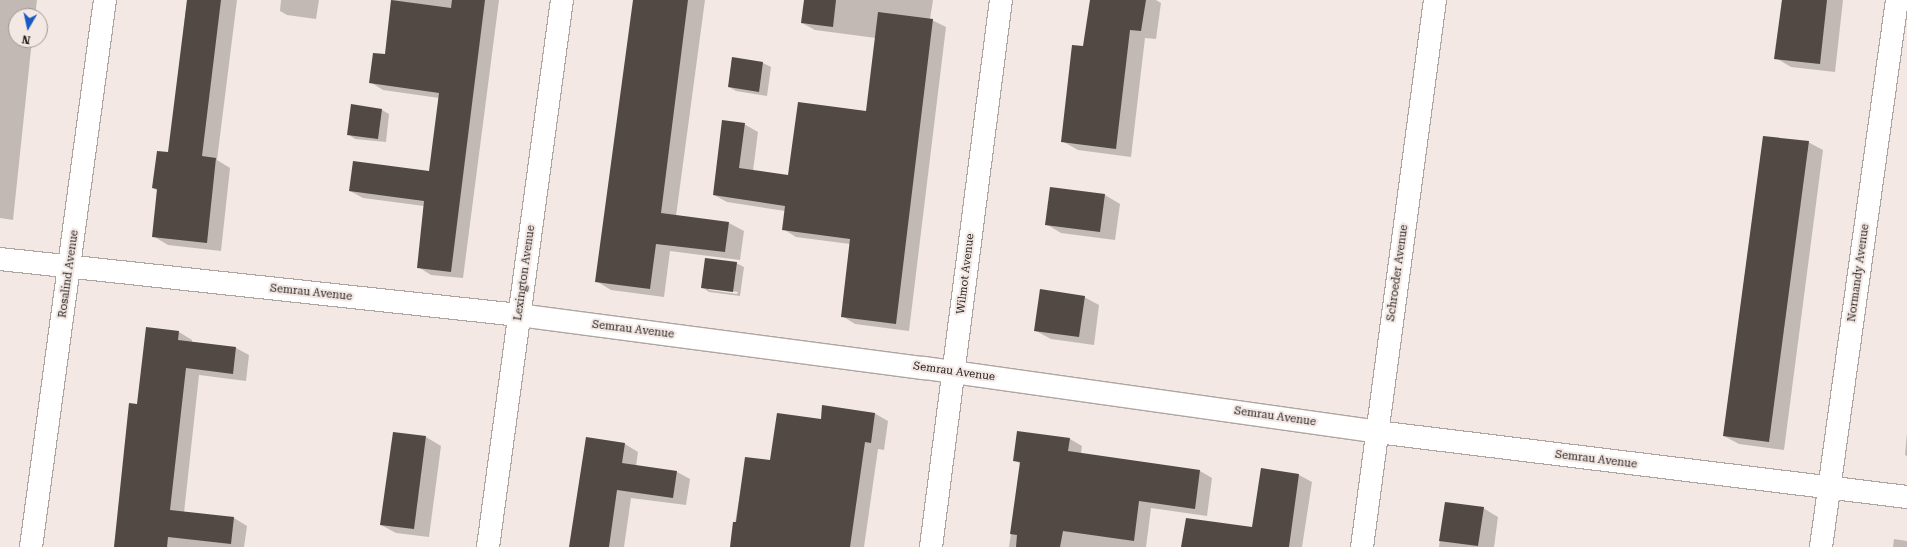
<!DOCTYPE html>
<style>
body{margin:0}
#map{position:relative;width:1907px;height:547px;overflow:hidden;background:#f3e8e3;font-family:"Roboto Serif",serif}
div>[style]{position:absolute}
.shadow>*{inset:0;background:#0003}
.building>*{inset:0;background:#524944}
.roads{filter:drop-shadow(1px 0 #afa5a0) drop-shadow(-1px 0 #afa5a0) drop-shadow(0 1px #afa5a0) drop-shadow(0 -1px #afa5a0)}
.minor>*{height:22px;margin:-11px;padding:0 11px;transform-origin:11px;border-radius:11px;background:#fff}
span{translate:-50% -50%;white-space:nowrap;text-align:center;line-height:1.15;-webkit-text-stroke:4px #f3e8e3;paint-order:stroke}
.street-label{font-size:11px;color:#24201e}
.north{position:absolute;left:8px;top:8px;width:40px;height:40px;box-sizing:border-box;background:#f3e8e3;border:1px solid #a09894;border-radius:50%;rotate:189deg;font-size:11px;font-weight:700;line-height:16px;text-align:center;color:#24201e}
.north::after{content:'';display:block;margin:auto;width:14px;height:18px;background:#1859c4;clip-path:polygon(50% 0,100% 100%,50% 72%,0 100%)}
</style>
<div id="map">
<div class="shadow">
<div style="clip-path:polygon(0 0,37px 0,35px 16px,16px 16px,16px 40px,32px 40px,13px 220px,0 218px)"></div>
<div style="clip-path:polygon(187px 0,237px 0,217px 160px,230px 168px,221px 251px,168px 245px,153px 236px,158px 191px,153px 188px,169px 153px)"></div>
<div style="clip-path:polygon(281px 0,319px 0,316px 19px,287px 15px,280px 11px)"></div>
<div style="clip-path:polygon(392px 0,499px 0,463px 278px,431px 275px,418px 267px,424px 206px,363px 198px,350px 191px,430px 172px,439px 98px,383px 90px,370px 82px,386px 56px)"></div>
<div style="clip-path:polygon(634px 0,705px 0,676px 216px,729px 223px,744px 231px,740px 260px,670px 251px,664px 297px,611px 290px,596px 281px)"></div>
<div style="clip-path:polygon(805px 0,933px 0,930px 19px,946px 27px,909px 331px,855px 324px,842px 316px,850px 244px,796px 237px,783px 229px,785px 211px,727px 202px,714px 195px,744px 124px,758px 132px,753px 171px,789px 176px,867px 112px,876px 38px,815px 30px,802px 23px)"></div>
<div style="clip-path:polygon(1091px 0,1156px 0,1161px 3px,1156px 39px,1145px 38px,1131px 157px,1078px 150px,1062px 141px,1084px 47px)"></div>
<div style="clip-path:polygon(1782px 0,1843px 0,1835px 72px,1791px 67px,1776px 58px)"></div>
<div style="clip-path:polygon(732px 58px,763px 63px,771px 67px,767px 96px,736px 91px,729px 87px)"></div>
<div style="clip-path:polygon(382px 110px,389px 114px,386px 142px,355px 139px,348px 134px)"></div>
<div style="clip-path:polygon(1808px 142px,1823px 150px,1784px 450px,1739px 444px,1724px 436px)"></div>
<div style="clip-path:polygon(1105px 195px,1120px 204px,1115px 240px,1061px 233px,1046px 224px)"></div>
<div style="clip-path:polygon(evenodd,736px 263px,744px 267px,740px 296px,709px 292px,702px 287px,736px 263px,709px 288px,738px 292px,737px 294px,709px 290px,709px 288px)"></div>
<div style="clip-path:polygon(1084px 297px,1099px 305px,1094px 345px,1051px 339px,1036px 331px)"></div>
<div style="clip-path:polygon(179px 332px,192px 340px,192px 343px,236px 348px,249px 355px,246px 381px,199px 375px,184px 513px,234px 518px,247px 526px,244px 547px,114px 547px,137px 405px)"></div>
<div style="clip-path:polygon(874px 413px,888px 421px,884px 450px,878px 449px,864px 547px,731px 547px,746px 458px,771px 461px,822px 420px)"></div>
<div style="clip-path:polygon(1907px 432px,1907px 456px,1905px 455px)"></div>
<div style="clip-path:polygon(426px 437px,441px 446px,429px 537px,396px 533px,381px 525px)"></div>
<div style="clip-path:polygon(586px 439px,625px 444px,638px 452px,636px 466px,677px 472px,690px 479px,686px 505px,631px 498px,624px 547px,571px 547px)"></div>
<div style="clip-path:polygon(1070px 439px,1082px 446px,1081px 454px,1200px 471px,1212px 478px,1207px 516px,1151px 508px,1146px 547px,1009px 547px,1021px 464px,1014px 460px)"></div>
<div style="clip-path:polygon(1261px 469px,1299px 475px,1312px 482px,1302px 547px,1182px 547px,1253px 529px)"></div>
<div style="clip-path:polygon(1445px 503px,1483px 508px,1498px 517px,1494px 547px,1439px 547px)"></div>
<div style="clip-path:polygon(1894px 539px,1907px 541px,1907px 547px,1893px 547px)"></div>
</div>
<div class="building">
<div style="clip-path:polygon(187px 0,221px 0,202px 156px,216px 158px,207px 243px,152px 237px,157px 189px,152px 188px,157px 151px,168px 152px)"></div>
<div style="clip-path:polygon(391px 0,451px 8px,452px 0,485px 0,451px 272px,417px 268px,424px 201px,349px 191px,353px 161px,429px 171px,439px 93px,369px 83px,373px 53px,385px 54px)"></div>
<div style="clip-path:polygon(633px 0,688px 0,661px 213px,729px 222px,725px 252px,656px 244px,650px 289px,595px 282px)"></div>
<div style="clip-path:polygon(804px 0,836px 0,833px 27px,801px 23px)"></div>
<div style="clip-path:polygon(1090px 0,1146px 0,1141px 31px,1130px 30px,1116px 149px,1061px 142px,1072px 45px,1083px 46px)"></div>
<div style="clip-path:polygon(1782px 0,1827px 0,1820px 64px,1774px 59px)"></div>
<div style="clip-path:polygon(878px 12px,933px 19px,896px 324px,841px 317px,850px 239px,782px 230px,785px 206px,713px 195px,722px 120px,745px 123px,739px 168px,788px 175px,798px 102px,866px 111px)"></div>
<div style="clip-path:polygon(732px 57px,763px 62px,759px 92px,728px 87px)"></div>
<div style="clip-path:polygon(351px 104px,382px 109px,378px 139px,347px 135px)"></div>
<div style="clip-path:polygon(1763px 136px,1809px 141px,1769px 442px,1723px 436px)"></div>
<div style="clip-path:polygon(1050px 187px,1105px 194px,1100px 232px,1045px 225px)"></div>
<div style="clip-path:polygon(705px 258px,737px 262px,733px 292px,701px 288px)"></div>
<div style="clip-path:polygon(1040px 289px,1085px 296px,1079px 337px,1034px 331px)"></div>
<div style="clip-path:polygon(146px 327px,179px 331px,178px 340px,236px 347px,233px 374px,186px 368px,170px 510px,234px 517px,231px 544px,168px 537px,167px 547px,114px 547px,129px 403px,137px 404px)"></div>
<div style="clip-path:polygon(822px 405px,875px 413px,871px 443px,865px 442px,850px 547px,730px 547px,733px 522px,736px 522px,745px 457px,770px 460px,777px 413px,821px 419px)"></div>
<div style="clip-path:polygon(1017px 431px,1070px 438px,1068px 451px,1200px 470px,1195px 509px,1139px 501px,1134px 541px,1063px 531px,1060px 547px,1016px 547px,1017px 535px,1010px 534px,1020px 462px,1013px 461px)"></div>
<div style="clip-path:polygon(393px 432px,426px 436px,414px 529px,380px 525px)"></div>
<div style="clip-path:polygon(586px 437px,625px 443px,622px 463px,677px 471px,673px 498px,617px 490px,609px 547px,569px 547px)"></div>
<div style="clip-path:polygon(1261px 468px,1299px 474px,1289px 547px,1181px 547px,1186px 518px,1252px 527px)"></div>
<div style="clip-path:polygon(1445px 502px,1484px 507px,1478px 546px,1439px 541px)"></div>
</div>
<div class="roads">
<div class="minor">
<div style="left:0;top:259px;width:522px;rotate:6.16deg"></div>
<div style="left:519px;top:315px;width:408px;rotate:7.5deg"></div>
<div style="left:924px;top:368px;width:457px;rotate:8deg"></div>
<div style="left:1377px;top:432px;width:534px;rotate:6.99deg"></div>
<div style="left:31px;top:547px;width:552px;rotate:-82.3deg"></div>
<div style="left:488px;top:547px;width:552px;rotate:-82.3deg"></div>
<div style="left:931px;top:547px;width:551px;rotate:-82.71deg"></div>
<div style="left:1362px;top:547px;width:552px;rotate:-82.4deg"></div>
<div style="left:1821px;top:547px;width:552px;rotate:-82.09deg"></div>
</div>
</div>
<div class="street-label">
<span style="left:525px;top:273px;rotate:-82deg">Lexington Avenue</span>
<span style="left:1398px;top:273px;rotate:-82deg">Schroeder Avenue</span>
<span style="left:1859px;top:273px;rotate:-82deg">Normandy Avenue</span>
<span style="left:69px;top:274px;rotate:-82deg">Rosalind Avenue</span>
<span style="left:966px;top:274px;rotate:-83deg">Wilmot Avenue</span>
<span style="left:311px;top:293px;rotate:6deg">Semrau Avenue</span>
<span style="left:633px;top:330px;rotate:7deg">Semrau Avenue</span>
<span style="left:954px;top:372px;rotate:8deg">Semrau Avenue</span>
<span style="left:1275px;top:417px;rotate:8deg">Semrau Avenue</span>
<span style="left:1596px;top:460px;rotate:7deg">Semrau Avenue</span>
</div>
<div class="north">N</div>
</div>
